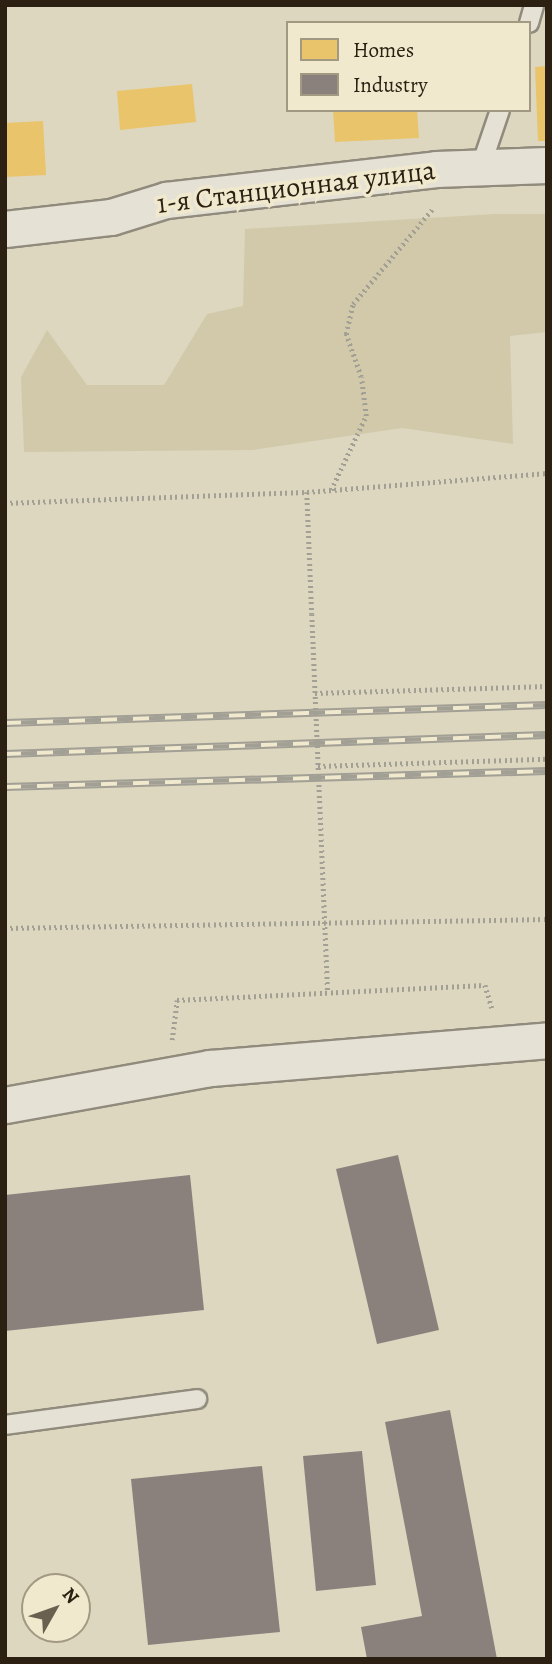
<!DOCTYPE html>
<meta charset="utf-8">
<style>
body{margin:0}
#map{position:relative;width:552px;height:1664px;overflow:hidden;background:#ddd7c0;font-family:Alegreya,serif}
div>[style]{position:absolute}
.green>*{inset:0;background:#d2c9ab}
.homes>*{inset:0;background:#e9c46a}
.industry>*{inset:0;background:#8a817c}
.path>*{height:4.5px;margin-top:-2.25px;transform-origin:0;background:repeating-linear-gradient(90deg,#a29f95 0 2px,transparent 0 5.5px)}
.roads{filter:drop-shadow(2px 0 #908b7c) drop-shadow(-2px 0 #908b7c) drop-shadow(0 2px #908b7c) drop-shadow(0 -2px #908b7c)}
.service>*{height:18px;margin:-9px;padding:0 9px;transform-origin:9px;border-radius:9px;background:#e5e1d5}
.minor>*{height:35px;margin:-17.5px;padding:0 17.5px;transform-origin:17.5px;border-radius:17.5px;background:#e5e1d5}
.rail>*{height:8px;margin-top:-4px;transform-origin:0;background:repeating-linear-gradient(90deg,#f1e9ce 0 16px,#a29f95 0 32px);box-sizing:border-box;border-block:2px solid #a29f95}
.path-bridge>*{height:4.5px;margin-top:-2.25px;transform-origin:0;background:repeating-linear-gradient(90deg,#a29f95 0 2px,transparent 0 5.5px)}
span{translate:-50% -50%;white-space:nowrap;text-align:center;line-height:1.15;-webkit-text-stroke:7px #f1e9ce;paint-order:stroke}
.street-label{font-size:28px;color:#2c2013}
.frame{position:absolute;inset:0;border:7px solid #2c2013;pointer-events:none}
.legend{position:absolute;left:286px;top:21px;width:245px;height:91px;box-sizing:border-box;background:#f1e9ce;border:2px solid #a29983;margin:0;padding:9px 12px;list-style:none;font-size:21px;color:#2c2013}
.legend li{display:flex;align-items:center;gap:14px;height:35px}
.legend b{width:35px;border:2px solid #a29983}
.north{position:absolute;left:21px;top:1573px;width:70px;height:70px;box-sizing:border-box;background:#f1e9ce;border:2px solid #a29983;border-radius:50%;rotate:50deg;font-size:19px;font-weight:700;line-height:28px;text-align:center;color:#2c2013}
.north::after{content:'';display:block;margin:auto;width:24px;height:32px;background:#6a6050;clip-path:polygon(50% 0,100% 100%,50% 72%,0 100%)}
</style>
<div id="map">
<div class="green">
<div style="clip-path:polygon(495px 214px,547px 214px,547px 332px,510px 336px,513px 444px,402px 428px,253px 450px,24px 452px,21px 377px,47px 330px,87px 385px,164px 385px,207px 314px,243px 306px,245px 229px)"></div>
</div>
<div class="homes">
<div style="clip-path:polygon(547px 66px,547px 141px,538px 141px,535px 67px)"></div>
<div style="clip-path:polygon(192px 84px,196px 122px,120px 130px,117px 91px)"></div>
<div style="clip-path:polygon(333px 110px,417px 110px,419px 138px,335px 142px)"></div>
<div style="clip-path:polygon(43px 121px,46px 175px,5px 177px,5px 123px)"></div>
</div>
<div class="industry">
<div style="clip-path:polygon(398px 1155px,439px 1330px,377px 1344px,336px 1169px)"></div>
<div style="clip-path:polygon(190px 1175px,204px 1310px,5px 1331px,5px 1195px)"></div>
<div style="clip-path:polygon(450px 1410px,497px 1659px,367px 1659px,361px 1627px,422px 1616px,385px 1422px)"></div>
<div style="clip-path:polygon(362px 1451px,376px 1585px,316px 1591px,303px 1456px)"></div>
<div style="clip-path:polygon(262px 1466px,280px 1632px,148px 1645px,131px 1479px)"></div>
</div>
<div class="path">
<div style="left:331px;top:490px;width:82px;rotate:-64.7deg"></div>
<div style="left:366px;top:416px;width:39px;rotate:-97deg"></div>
<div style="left:361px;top:377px;width:46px;rotate:-109.2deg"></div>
<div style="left:346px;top:334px;width:31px;rotate:-77deg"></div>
<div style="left:353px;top:304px;width:126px;rotate:-50.1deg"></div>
<div style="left:307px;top:492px;width:122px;rotate:87.7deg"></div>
<div style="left:5px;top:503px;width:302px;rotate:-2.1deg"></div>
<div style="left:307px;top:492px;width:241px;rotate:-4.5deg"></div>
<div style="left:315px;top:693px;width:232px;rotate:-1.7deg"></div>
<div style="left:318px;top:766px;width:229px;rotate:-1.8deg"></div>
<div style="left:5px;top:928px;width:542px;rotate:-0.95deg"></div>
<div style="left:172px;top:1040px;width:40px;rotate:-82.9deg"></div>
<div style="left:177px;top:1000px;width:308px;rotate:-2.8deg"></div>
<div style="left:485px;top:985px;width:24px;rotate:73deg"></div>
</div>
<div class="roads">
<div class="service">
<div style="left:529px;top:23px;width:19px;rotate:-74deg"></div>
<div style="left:481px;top:166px;width:59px;rotate:-71.3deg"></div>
<div style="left:5px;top:1425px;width:194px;rotate:-7.7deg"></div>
</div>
<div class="minor">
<div style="left:5px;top:229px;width:107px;rotate:-6.5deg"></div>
<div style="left:111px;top:217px;width:58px;rotate:-17.2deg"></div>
<div style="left:166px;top:200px;width:272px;rotate:-6.5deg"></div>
<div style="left:436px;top:169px;width:111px;rotate:-2.1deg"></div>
<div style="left:5px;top:1105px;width:208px;rotate:-10.2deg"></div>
<div style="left:210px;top:1068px;width:338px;rotate:-4.7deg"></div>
</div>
</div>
<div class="rail">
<div style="left:5px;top:723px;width:542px;rotate:-1.9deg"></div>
<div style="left:5px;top:754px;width:542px;rotate:-2.01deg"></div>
<div style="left:5px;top:787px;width:542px;rotate:-1.69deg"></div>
</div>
<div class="path-bridge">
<div style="left:312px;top:614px;width:379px;rotate:87.6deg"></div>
</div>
<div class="street-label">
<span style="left:296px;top:187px;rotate:-7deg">1-я Станционная улица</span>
</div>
<div class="frame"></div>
<ul class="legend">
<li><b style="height:19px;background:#e9c46a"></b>Homes</li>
<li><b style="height:19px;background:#8a817c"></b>Industry</li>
</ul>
<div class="north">N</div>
</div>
